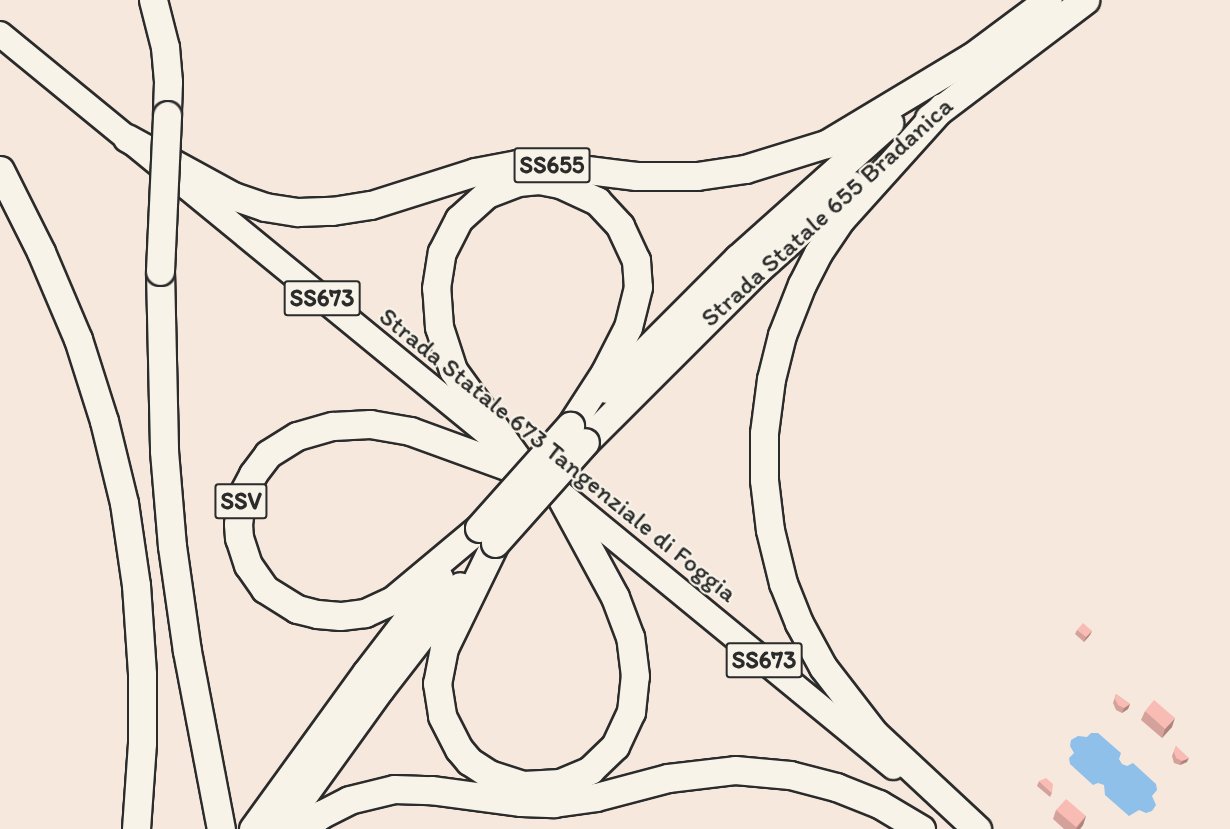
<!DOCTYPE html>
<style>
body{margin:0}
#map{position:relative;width:1230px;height:829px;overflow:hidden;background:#f7e8de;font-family:Itim,sans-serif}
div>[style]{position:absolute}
.water>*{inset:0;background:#8ec0ea}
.roads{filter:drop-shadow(2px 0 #2b2b2b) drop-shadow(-2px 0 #2b2b2b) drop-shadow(0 2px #2b2b2b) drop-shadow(0 -2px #2b2b2b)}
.major>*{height:24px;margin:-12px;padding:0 12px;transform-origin:12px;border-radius:12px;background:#f7f3e8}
.highway>*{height:27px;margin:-13.5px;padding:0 13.5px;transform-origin:13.5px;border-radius:13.5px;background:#f7f3e8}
.bridges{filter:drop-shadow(2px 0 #2b2b2b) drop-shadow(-2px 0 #2b2b2b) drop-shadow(0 2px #2b2b2b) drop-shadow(0 -2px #2b2b2b)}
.highway-bridge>*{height:27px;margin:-13.5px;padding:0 13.5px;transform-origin:13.5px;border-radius:13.5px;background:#f7f3e8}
.wall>*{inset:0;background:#d5a29b}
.shaded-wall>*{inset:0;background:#ae847e}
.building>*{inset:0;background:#f8bcb4}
span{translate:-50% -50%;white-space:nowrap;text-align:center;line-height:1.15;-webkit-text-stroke:4.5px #f7f3e8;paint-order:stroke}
.shield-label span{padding:2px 4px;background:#f7f3e8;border:2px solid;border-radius:4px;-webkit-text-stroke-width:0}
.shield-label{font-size:24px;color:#2b2b2b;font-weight:700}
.street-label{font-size:26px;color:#2b2b2b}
</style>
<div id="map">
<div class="water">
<div style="clip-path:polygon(1091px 733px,1098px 733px,1121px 753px,1119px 759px,1122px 764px,1127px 766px,1133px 763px,1156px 784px,1157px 790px,1152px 796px,1156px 805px,1152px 811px,1146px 813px,1139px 810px,1129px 816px,1105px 795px,1104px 785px,1098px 783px,1093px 785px,1070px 764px,1069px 758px,1074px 753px,1070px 746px,1071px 740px,1078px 736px,1087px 737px)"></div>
</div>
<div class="roads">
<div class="major">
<div style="left:0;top:34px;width:645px;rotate:39.34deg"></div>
<div style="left:561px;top:494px;width:430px;rotate:39.4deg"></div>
</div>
<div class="highway">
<div style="left:153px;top:0;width:49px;rotate:75.7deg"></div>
<div style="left:165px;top:47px;width:35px;rotate:85deg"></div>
<div style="left:168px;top:82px;width:33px;rotate:92deg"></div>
<div style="left:958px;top:67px;width:112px;rotate:-36.7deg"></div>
<div style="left:942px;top:107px;width:151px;rotate:132deg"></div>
<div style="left:841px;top:219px;width:41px;rotate:124.1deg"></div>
<div style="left:818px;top:253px;width:35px;rotate:117deg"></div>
<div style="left:802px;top:284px;width:55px;rotate:111.4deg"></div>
<div style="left:782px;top:335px;width:45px;rotate:104deg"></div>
<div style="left:771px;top:379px;width:54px;rotate:97.4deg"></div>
<div style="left:764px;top:433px;width:47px;rotate:90deg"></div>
<div style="left:764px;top:480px;width:50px;rotate:83.2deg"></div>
<div style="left:770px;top:530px;width:55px;rotate:76.2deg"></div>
<div style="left:783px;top:583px;width:43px;rotate:68.2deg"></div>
<div style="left:799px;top:623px;width:50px;rotate:61.4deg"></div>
<div style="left:823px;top:667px;width:83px;rotate:52.3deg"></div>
<div style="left:874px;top:733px;width:141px;rotate:43deg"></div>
<div style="left:929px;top:118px;width:196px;rotate:-37.1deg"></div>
<div style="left:127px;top:138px;width:121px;rotate:28.7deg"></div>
<div style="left:233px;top:196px;width:34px;rotate:19deg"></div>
<div style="left:265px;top:207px;width:33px;rotate:9deg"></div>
<div style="left:298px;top:212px;width:34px;rotate:-2deg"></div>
<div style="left:332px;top:211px;width:39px;rotate:-9deg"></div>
<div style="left:371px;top:205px;width:109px;rotate:-17.6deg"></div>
<div style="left:475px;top:172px;width:43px;rotate:-10.8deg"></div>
<div style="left:517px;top:164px;width:31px;rotate:2deg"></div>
<div style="left:548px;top:165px;width:89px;rotate:7.1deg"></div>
<div style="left:636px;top:176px;width:61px"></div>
<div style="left:697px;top:176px;width:49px;rotate:-8.3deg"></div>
<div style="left:745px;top:169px;width:85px;rotate:-17.2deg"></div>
<div style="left:826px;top:144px;width:169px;rotate:-31deg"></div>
<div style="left:0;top:170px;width:92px;rotate:63.4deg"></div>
<div style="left:41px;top:252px;width:95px;rotate:67deg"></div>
<div style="left:78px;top:339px;width:86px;rotate:72.4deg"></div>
<div style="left:104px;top:421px;width:84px;rotate:76.3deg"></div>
<div style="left:124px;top:503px;width:83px;rotate:81.7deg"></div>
<div style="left:136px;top:585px;width:89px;rotate:86.1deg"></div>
<div style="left:142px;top:674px;width:69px;rotate:90deg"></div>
<div style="left:142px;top:743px;width:86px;rotate:94deg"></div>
<div style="left:160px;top:271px;width:180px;rotate:88.7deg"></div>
<div style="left:164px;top:451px;width:95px;rotate:85.2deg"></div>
<div style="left:172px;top:546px;width:106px;rotate:81.9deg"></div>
<div style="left:187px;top:651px;width:181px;rotate:79.2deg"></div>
<div style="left:607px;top:389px;width:185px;rotate:-45deg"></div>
<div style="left:738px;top:258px;width:203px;rotate:-41.8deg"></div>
<div style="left:585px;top:442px;width:242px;rotate:-45deg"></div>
<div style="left:756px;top:271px;width:129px;rotate:-41.9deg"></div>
<div style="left:516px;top:457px;width:107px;rotate:-125.9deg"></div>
<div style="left:453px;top:370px;width:45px;rotate:-108deg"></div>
<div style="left:439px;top:327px;width:39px;rotate:-94deg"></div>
<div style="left:436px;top:288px;width:36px;rotate:-81deg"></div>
<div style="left:442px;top:252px;width:37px;rotate:-63deg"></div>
<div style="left:459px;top:219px;width:38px;rotate:-42deg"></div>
<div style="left:487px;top:194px;width:33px;rotate:-21deg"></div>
<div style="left:518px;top:182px;width:21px;rotate:-5deg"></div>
<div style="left:539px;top:180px;width:21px;rotate:11deg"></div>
<div style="left:560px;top:184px;width:41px;rotate:24.7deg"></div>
<div style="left:597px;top:201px;width:34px;rotate:47deg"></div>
<div style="left:620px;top:226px;width:38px;rotate:65deg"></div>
<div style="left:636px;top:260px;width:27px;rotate:86deg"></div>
<div style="left:638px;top:287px;width:41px;rotate:104deg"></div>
<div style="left:628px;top:327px;width:51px;rotate:117.1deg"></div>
<div style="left:605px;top:372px;width:64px;rotate:122.9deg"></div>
<div style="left:479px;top:528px;width:112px;rotate:140.1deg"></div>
<div style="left:393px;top:600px;width:31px;rotate:155deg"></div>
<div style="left:365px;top:613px;width:25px;rotate:173deg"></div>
<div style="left:340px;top:616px;width:23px;rotate:-175deg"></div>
<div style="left:317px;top:614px;width:21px;rotate:-166deg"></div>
<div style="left:297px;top:609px;width:38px;rotate:-148deg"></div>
<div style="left:265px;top:589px;width:29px;rotate:-125deg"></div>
<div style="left:248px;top:565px;width:28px;rotate:-108deg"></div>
<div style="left:239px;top:538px;width:14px;rotate:-94deg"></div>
<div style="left:238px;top:524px;width:29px;rotate:-82deg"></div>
<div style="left:242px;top:495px;width:24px;rotate:-62deg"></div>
<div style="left:253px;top:474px;width:25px;rotate:-53deg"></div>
<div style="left:268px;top:454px;width:34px;rotate:-32deg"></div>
<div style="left:297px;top:436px;width:37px;rotate:-16deg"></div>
<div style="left:333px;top:426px;width:37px;rotate:-3deg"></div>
<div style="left:370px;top:424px;width:41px;rotate:9.9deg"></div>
<div style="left:410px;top:431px;width:140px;rotate:20deg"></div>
<div style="left:495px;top:543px;width:117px;rotate:115.9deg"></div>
<div style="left:444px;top:648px;width:36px;rotate:101deg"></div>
<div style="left:437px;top:683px;width:33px;rotate:81deg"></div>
<div style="left:442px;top:716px;width:37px;rotate:63deg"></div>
<div style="left:459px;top:749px;width:16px;rotate:50deg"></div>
<div style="left:469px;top:761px;width:24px;rotate:33deg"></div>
<div style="left:489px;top:774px;width:36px;rotate:18deg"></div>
<div style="left:523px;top:785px;width:37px;rotate:-3deg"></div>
<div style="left:560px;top:783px;width:33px;rotate:-23deg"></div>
<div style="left:590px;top:770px;width:35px;rotate:-44deg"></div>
<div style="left:615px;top:746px;width:38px;rotate:-65deg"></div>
<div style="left:631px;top:712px;width:36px;rotate:-84deg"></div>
<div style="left:635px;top:676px;width:39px;rotate:-97deg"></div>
<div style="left:630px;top:637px;width:43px;rotate:-110.6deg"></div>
<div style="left:615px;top:597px;width:119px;rotate:-118.5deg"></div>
<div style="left:253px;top:829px;width:193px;rotate:-54.1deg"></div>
<div style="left:366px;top:673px;width:120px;rotate:-52.5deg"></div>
<div style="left:279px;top:829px;width:173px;rotate:-54.2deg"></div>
<div style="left:380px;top:689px;width:130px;rotate:-52.2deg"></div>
<div style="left:301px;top:829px;width:26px;rotate:-36deg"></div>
<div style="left:322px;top:814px;width:30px;rotate:-27deg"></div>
<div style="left:349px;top:800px;width:46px;rotate:-13.7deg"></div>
<div style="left:394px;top:789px;width:37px;rotate:2deg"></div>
<div style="left:431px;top:790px;width:91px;rotate:7.6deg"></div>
<div style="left:521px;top:802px;width:33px;rotate:2deg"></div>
<div style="left:554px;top:803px;width:42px;rotate:-8.1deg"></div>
<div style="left:596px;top:797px;width:74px;rotate:-14.8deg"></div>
<div style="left:668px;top:778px;width:67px;rotate:-6.8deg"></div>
<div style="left:735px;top:770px;width:55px;rotate:5.2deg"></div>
<div style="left:790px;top:775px;width:48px;rotate:14.6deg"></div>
<div style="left:836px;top:787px;width:46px;rotate:21.6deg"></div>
<div style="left:879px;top:804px;width:49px;rotate:30.8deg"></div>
</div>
</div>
<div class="bridges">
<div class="highway-bridge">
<div style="left:160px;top:271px;width:156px;rotate:-87.4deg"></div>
<div style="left:479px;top:528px;width:137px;rotate:-48.3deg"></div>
<div style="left:495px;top:543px;width:135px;rotate:-48.3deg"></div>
</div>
</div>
<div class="wall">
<div style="clip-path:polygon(1077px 630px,1092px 631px,1090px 635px,1084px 642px,1075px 634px)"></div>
<div style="clip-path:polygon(1116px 694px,1130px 704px,1128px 709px,1122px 713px,1116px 710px,1113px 703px)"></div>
<div style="clip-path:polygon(1145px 711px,1172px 727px,1162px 738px,1141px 720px)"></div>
<div style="clip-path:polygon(1176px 746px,1187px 762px,1180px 765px,1174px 763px,1172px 756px)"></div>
<div style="clip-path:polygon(1039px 781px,1052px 793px,1050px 797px,1037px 786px)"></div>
<div style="clip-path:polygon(1056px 810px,1086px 816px,1083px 825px,1080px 829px,1064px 829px,1053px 819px)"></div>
</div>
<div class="shaded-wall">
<div style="clip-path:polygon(1092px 631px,1090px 635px,1084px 642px,1086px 637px)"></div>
<div style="clip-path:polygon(1130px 704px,1128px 709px,1122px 713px,1124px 708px)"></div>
<div style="clip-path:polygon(1175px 718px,1172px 727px,1162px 738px,1165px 729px)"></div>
<div style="clip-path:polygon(1189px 758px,1187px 762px,1180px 765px,1182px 761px)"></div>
<div style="clip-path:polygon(1086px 816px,1083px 825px,1080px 829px,1076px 829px)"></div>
</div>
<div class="building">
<div style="clip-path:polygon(1083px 623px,1092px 631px,1086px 637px,1077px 630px)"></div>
<div style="clip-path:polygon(1116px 694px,1130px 704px,1124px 708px,1118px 705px,1115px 699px)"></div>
<div style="clip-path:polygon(1154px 700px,1175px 718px,1165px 729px,1145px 711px)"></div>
<div style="clip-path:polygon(1176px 746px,1189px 758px,1182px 761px,1176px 758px,1174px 752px)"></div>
<div style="clip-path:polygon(1046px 778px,1053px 784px,1052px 793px,1039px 781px)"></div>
<div style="clip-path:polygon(1066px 799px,1086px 816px,1076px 827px,1056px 810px)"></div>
</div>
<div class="shield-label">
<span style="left:552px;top:165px">SS655</span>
<span style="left:322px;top:298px">SS673</span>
<span style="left:241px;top:501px">SSV</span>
<span style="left:764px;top:660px">SS673</span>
</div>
<div class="street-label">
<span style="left:827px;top:212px;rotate:-42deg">Strada Statale 655 Bradanica</span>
<span style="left:558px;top:455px;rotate:39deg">Strada Statale 673 Tangenziale di Foggia</span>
</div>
</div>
